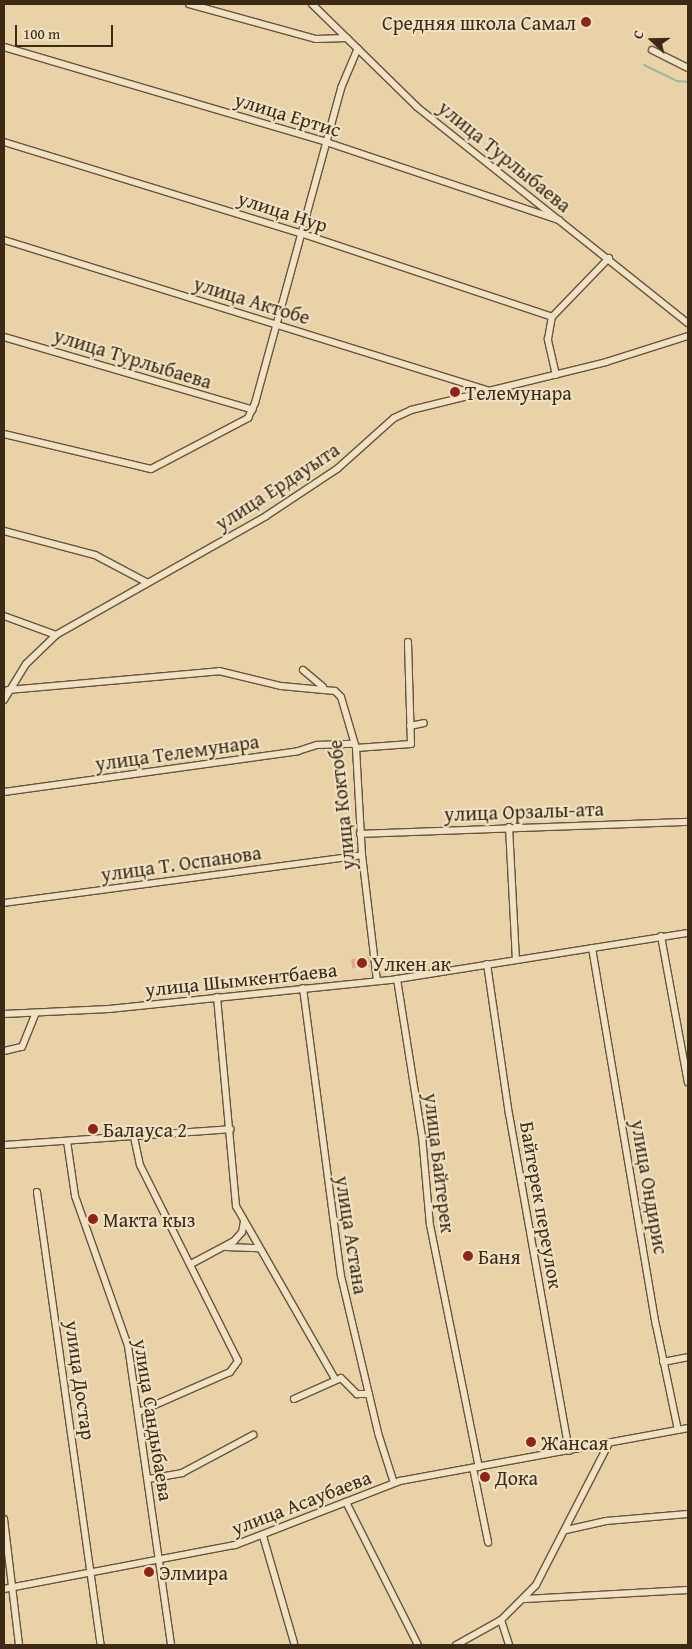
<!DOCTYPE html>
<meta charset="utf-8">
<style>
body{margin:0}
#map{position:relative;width:692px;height:1649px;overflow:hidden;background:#e9d2a8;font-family:"Gentium Book Plus",serif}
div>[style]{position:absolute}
.stream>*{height:2px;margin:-1px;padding:0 1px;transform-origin:1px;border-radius:1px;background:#99b8a3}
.building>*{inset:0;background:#e6ab8f}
.roads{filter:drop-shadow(1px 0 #67543a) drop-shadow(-1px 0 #67543a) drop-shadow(0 1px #67543a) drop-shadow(0 -1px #67543a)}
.street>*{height:6px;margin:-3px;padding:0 3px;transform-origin:3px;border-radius:3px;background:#f1e2c6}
.dots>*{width:14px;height:14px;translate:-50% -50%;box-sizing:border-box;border:2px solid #f1e2c6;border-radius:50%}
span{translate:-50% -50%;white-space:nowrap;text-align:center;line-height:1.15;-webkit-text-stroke:4px #f1e2c6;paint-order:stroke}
.poi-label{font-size:20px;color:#3c2a15}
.right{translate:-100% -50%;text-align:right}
.left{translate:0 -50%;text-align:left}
.street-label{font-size:20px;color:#3c2a15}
.frame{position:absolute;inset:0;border:5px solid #3c2a15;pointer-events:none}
.north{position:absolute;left:627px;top:15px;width:50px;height:50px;-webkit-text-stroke:4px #f1e2c6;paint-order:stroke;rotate:291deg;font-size:14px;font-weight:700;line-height:20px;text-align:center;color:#3c2a15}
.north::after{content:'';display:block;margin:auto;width:18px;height:22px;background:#3c2a15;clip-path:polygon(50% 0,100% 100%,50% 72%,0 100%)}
.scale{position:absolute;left:15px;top:25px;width:98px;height:22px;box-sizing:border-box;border:2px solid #3c2a15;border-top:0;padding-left:6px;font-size:15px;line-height:18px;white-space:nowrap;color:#3c2a15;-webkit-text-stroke:4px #f1e2c6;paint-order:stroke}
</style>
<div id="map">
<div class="stream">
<div style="left:644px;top:65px;width:37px;rotate:26deg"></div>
<div style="left:677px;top:81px;width:11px;rotate:5deg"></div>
</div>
<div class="building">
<div style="clip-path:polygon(369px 957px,370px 967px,352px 968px,351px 959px)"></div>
</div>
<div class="roads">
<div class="street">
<div style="left:189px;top:4px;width:132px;rotate:15.4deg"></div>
<div style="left:316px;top:39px;width:31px;rotate:-2deg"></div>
<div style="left:312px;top:4px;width:147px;rotate:44.4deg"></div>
<div style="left:417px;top:107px;width:347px;rotate:38.6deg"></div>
<div style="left:4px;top:47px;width:336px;rotate:16.4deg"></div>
<div style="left:326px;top:142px;width:246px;rotate:18.5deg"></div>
<div style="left:652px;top:50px;width:40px;rotate:26.6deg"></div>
<div style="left:4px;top:142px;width:313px;rotate:17.1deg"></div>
<div style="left:303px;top:234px;width:262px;rotate:18.4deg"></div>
<div style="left:4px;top:240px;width:509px;rotate:17.26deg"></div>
<div style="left:4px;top:337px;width:259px;rotate:16.3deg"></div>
<div style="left:556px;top:375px;width:37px;rotate:-103deg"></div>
<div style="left:548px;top:339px;width:22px;rotate:-80deg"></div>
<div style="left:552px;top:317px;width:82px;rotate:-46deg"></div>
<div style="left:4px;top:434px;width:151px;rotate:13.4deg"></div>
<div style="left:151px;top:469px;width:110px;rotate:-27.7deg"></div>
<div style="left:248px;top:418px;width:17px;rotate:-65deg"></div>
<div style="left:255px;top:403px;width:327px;rotate:-74.7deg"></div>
<div style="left:341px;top:88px;width:43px;rotate:-67deg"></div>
<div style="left:4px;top:531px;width:94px;rotate:14.8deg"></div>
<div style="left:95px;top:555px;width:58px;rotate:27.9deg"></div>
<div style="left:4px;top:616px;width:55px;rotate:20.1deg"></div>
<div style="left:303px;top:670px;width:26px;rotate:40deg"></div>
<div style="left:8px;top:690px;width:212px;rotate:-5.1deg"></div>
<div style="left:219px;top:671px;width:64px;rotate:13.6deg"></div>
<div style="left:281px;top:686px;width:54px;rotate:5.3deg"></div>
<div style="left:335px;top:691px;width:8px;rotate:45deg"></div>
<div style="left:341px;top:697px;width:53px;rotate:73.6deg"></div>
<div style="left:356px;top:748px;width:107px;rotate:86.8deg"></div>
<div style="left:362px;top:855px;width:127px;rotate:83.2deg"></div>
<div style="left:4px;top:700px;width:42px;rotate:-58.6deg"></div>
<div style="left:26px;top:664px;width:42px;rotate:-44deg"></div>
<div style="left:56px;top:635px;width:241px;rotate:-29.5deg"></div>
<div style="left:266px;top:516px;width:85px;rotate:-33.5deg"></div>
<div style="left:337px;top:469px;width:76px;rotate:-41.8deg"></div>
<div style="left:394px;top:418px;width:19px;rotate:-25deg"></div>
<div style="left:411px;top:410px;width:201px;rotate:-13.8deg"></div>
<div style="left:606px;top:362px;width:86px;rotate:-17.6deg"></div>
<div style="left:410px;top:726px;width:14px;rotate:-12deg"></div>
<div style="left:356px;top:748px;width:55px;rotate:-4.2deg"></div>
<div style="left:411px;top:744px;width:102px;rotate:-91.7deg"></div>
<div style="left:4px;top:792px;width:297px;rotate:-7.9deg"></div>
<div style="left:298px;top:751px;width:20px;rotate:-18deg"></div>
<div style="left:317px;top:745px;width:36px;rotate:-2deg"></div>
<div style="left:509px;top:827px;width:132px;rotate:87deg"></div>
<div style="left:360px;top:834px;width:328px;rotate:-2.1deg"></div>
<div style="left:4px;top:903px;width:361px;rotate:-7.6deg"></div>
<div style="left:661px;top:936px;width:149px;rotate:79.6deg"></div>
<div style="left:592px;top:948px;width:382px;rotate:80.4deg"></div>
<div style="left:656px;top:1325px;width:107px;rotate:78.2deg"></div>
<div style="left:487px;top:964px;width:152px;rotate:81.7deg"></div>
<div style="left:509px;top:1114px;width:342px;rotate:79.9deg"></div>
<div style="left:397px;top:979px;width:159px;rotate:81deg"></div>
<div style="left:422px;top:1136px;width:89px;rotate:84.9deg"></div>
<div style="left:430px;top:1225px;width:247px;rotate:78.6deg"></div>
<div style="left:303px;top:988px;width:290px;rotate:82.5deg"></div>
<div style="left:341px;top:1276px;width:161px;rotate:76.7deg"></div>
<div style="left:378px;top:1433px;width:52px;rotate:72.3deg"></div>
<div style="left:217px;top:997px;width:210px;rotate:84.8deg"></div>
<div style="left:236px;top:1206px;width:199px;rotate:60.2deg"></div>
<div style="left:4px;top:1014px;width:105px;rotate:-2.7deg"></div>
<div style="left:109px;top:1009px;width:290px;rotate:-5.9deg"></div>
<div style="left:397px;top:979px;width:295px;rotate:-9deg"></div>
<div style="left:4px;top:1051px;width:18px;rotate:-13deg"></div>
<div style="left:22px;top:1047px;width:35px;rotate:-68deg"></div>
<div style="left:134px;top:1137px;width:29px;rotate:78deg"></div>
<div style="left:140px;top:1165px;width:219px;rotate:63.4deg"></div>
<div style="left:238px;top:1361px;width:14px;rotate:126deg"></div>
<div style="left:230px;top:1372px;width:99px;rotate:156.3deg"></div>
<div style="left:67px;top:1141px;width:56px;rotate:81.7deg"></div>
<div style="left:75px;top:1196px;width:159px;rotate:70.5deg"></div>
<div style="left:128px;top:1346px;width:302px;rotate:81.8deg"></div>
<div style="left:4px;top:1145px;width:227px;rotate:-4deg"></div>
<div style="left:37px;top:1192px;width:457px;rotate:82deg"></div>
<div style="left:226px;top:1247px;width:33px;rotate:2deg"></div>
<div style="left:191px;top:1264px;width:49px;rotate:-28.1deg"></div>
<div style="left:234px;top:1241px;width:12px;rotate:-48deg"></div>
<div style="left:242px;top:1232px;width:10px;rotate:-79deg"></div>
<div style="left:663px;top:1362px;width:25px;rotate:-11deg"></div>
<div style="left:294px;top:1399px;width:51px;rotate:-24.1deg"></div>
<div style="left:341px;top:1378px;width:23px;rotate:45deg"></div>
<div style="left:357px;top:1394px;width:12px"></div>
<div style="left:473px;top:1468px;width:76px;rotate:78.5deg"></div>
<div style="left:148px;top:1479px;width:35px;rotate:-10deg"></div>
<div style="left:182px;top:1473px;width:81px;rotate:-28.2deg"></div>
<div style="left:346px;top:1502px;width:160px;rotate:63.3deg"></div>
<div style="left:4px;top:1519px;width:127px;rotate:83.2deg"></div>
<div style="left:566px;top:1530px;width:41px;rotate:-12.7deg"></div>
<div style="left:606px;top:1521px;width:82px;rotate:-4.9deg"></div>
<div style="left:263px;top:1536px;width:111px;rotate:73.8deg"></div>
<div style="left:4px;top:1589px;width:235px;rotate:-10.8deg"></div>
<div style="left:235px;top:1545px;width:177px;rotate:-21.2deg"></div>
<div style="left:400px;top:1481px;width:293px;rotate:-10.4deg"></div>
<div style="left:525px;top:1599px;width:163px;rotate:-3.2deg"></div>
<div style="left:501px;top:1620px;width:26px;rotate:72deg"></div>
<div style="left:456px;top:1645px;width:51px;rotate:-29.1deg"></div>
<div style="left:501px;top:1620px;width:49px;rotate:-45deg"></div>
<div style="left:536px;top:1585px;width:160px;rotate:-62.8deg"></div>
</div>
</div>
<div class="dots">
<div style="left:586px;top:22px;background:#8f2418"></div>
<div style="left:455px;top:392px;background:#8f2418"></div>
<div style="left:362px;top:963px;background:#8f2418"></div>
<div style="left:93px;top:1129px;background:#8f2418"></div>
<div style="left:93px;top:1219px;background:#8f2418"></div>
<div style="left:468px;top:1256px;background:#8f2418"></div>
<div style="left:531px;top:1442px;background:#8f2418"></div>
<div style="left:485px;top:1477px;background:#8f2418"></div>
<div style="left:149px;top:1572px;background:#8f2418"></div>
</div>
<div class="poi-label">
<span class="right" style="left:576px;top:22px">Средняя школа Самал</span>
<span class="left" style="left:465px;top:392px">Телемунара</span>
<span class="left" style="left:372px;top:963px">Улкен ак</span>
<span class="left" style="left:103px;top:1129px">Балауса 2</span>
<span class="left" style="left:103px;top:1219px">Макта кыз</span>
<span class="left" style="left:478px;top:1256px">Баня</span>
<span class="left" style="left:541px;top:1442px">Жансая</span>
<span class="left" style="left:495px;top:1477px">Дока</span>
<span class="left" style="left:159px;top:1572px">Элмира</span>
</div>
<div class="street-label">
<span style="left:288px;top:114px;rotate:17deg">улица Ертис</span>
<span style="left:505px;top:156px;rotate:39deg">улица Турлыбаева</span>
<span style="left:283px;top:211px;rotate:18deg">улица Нур</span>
<span style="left:252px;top:300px;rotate:17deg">улица Актобе</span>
<span style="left:133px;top:358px;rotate:17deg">улица Турлыбаева</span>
<span style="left:277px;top:486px;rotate:-33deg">улица Ердауыта</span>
<span style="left:177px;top:752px;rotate:-8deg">улица Телемунара</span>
<span style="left:341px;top:805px;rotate:-96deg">улица Коктобе</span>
<span style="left:524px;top:811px;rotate:-2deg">улица Орзалы-ата</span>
<span style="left:181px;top:863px;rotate:-8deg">улица Т. Оспанова</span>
<span style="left:241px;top:979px;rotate:-6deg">улица Шымкентбаева</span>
<span style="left:440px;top:1163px;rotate:83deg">улица Байтерек</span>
<span style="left:650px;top:1187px;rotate:80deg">улица Ондирис</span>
<span style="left:542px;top:1205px;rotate:80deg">Байтерек переулок</span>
<span style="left:352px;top:1235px;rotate:81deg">улица Астана</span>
<span style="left:81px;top:1380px;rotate:82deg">улица Достар</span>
<span style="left:154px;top:1420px;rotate:81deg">улица Сандыбаева</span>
<span style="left:301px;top:1502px;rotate:-21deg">улица Асаубаева</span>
</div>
<div class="frame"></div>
<div class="north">С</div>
<div class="scale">100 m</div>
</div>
